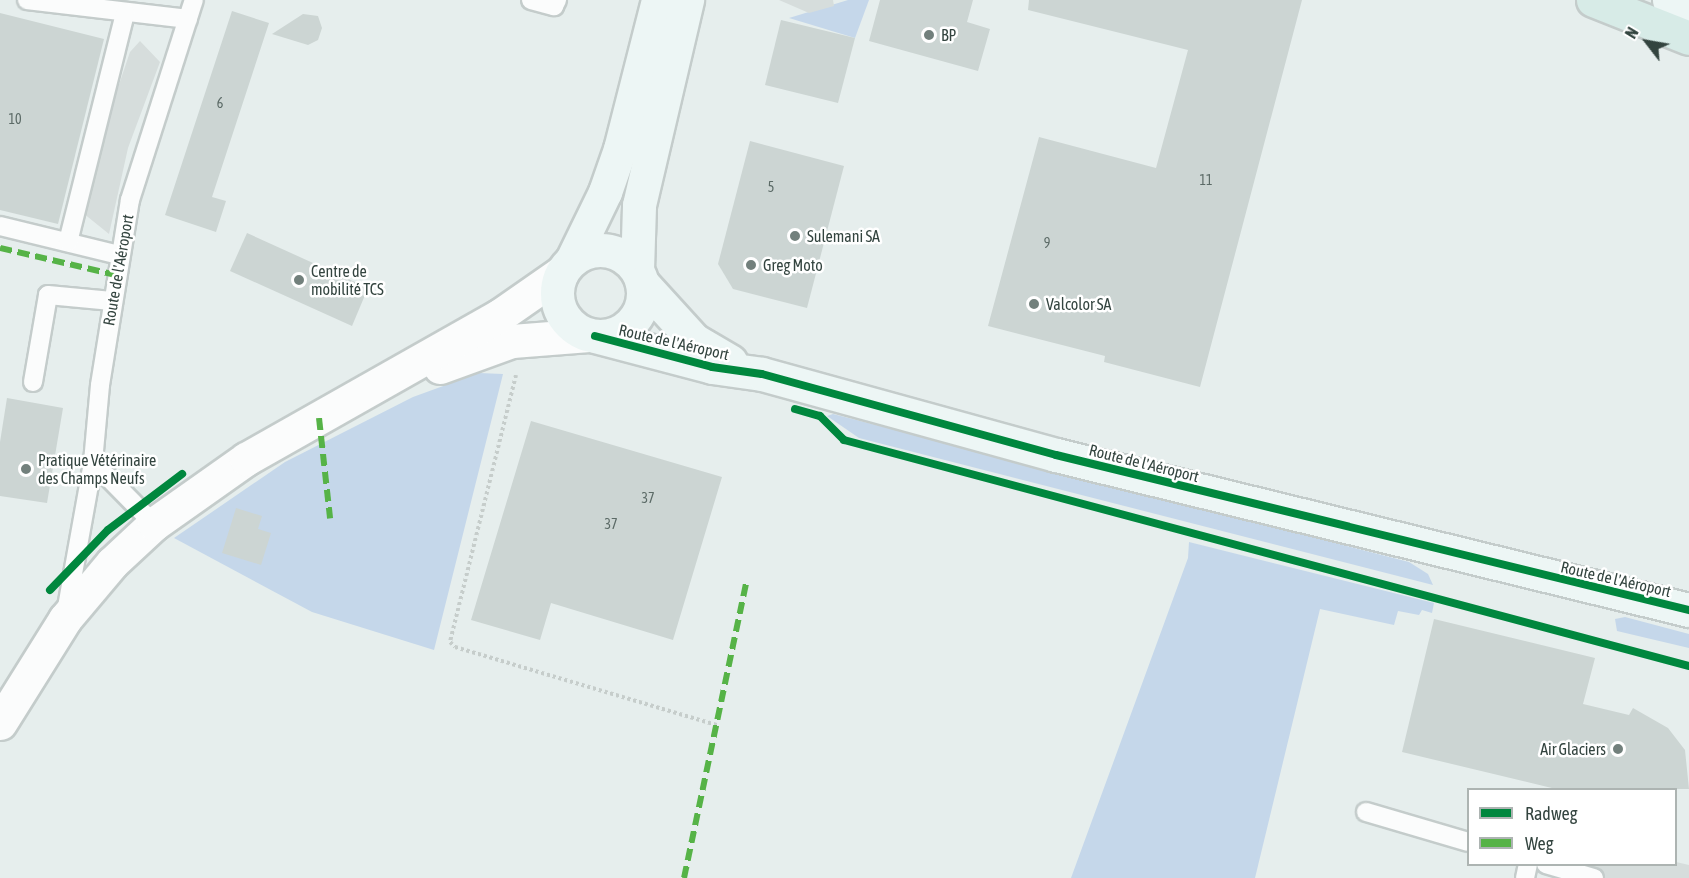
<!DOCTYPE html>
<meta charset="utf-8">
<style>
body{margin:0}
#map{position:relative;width:1689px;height:878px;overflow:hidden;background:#e6eeed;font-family:"Asap Condensed",sans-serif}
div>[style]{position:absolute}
.green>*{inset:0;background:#c5d7ea}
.parking>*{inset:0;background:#d6dddc}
.building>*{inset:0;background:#ccd5d3}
.path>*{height:4px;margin-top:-2px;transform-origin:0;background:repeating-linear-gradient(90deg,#c6cdcb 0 3px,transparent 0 6px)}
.roads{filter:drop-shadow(2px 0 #c4cccb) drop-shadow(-2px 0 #c4cccb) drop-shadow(0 2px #c4cccb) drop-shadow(0 -2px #c4cccb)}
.lane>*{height:18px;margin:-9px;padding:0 9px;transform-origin:9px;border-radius:9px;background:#fbfcfc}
.street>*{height:33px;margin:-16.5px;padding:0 16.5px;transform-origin:16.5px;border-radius:16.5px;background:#fbfcfc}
.secondary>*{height:33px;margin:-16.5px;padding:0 16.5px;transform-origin:16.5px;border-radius:16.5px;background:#edf6f5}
.secondary>.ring{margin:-16.5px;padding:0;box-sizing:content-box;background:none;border:33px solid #edf6f5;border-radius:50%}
.highway>*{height:33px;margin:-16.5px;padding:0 16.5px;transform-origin:16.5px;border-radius:16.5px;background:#d7ebe7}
.quiet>*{height:6px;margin-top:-3px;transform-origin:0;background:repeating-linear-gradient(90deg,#56b347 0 12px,transparent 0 18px)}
.cycleway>*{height:8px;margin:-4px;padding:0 4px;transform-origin:4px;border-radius:4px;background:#00873e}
.dots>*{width:16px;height:16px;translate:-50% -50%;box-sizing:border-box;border:3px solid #fff;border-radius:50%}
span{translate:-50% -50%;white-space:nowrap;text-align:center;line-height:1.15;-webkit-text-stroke:5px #fff;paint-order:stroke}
.number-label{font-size:14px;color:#5b6a66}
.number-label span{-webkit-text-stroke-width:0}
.poi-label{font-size:16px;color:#33443f}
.left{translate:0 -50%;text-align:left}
.right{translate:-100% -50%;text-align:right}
.street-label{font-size:16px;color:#33443f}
.legend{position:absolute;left:1467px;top:788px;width:210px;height:78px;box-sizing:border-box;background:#fff;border:2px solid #adb4b2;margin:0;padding:8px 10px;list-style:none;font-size:18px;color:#33443f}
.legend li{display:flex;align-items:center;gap:12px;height:30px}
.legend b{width:30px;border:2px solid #adb4b2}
.north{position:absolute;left:1617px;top:12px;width:60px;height:60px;-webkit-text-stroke:4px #fff;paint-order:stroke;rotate:301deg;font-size:16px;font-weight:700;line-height:24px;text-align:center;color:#33443f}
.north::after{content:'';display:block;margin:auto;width:21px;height:27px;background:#33443f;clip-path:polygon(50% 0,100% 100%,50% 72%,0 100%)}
</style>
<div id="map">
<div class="green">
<div style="clip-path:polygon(848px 0,869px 0,855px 38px,789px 18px)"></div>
<div style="clip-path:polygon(479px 373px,503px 374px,434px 650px,312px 612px,174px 538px,285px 462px,413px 397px)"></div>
<div style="clip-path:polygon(833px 414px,1409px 562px,1428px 574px,1433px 585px,859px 438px,827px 416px)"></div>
<div style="clip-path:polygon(1189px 542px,1434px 603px,1432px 613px,1422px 610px,1419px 615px,1398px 611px,1394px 625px,1320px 609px,1255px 878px,1071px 878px,1188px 558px)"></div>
<div style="clip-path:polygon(1625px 617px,1689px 634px,1689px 648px,1617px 631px,1615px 619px)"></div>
</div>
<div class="parking">
<div style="clip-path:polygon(779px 0,833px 0,834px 6px,809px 13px)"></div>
<div style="clip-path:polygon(140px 41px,160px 62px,128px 148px,109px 234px,83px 213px,106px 123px,130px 52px)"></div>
<div style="clip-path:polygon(1676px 862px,1689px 865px,1689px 878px,1564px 878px,1567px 865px)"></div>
</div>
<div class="building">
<div style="clip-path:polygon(880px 0,973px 0,967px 22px,990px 29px,978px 71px,869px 41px)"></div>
<div style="clip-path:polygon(1029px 0,1302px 0,1200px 387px,1104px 362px,1105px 356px,988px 326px,1039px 137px,1156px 168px,1188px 50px,1028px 10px)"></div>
<div style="clip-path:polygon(232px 11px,269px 23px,212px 197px,226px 201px,216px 232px,165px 215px)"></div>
<div style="clip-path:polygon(0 13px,104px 39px,58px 224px,0 210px)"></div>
<div style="clip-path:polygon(303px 14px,318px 16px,322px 28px,318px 40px,308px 45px,272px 34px)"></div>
<div style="clip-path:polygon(781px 20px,855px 38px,838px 103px,765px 85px)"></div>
<div style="clip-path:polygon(750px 141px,844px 166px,807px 308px,733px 289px,718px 264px)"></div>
<div style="clip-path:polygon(247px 233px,368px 288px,352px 326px,230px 271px)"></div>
<div style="clip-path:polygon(7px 398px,63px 408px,47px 503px,0 496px,0 442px)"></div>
<div style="clip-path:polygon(531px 421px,722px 477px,673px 640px,551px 603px,540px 640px,471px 620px)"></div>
<div style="clip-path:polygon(236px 508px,262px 516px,258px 529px,271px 533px,261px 565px,222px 553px)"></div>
<div style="clip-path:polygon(1434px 619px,1595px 658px,1583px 704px,1629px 715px,1633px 708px,1668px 728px,1685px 750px,1689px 789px,1556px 789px,1402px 752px)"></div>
</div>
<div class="path">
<div style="left:516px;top:375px;width:275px;rotate:103.9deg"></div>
<div style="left:450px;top:642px;width:7px;rotate:45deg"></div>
<div style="left:455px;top:647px;width:273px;rotate:16.6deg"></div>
</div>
<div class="roads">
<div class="lane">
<div style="left:27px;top:0;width:162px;rotate:6.7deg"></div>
<div style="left:531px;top:0;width:24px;rotate:15deg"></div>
<div style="left:554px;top:6px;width:7px;rotate:-63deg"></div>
<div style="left:0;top:226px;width:122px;rotate:13.7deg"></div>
<div style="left:68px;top:242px;width:236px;rotate:-76deg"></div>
<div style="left:33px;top:382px;width:88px;rotate:-80.2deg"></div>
<div style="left:48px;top:295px;width:64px;rotate:5.4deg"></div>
<div style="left:154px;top:524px;width:87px;rotate:-134.5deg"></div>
<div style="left:93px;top:462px;width:77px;rotate:-84.8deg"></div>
<div style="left:100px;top:385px;width:187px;rotate:-80.8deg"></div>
<div style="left:130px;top:200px;width:210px;rotate:-72.3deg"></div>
<div style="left:67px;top:607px;width:147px;rotate:-79.8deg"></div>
<div style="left:1366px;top:812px;width:106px;rotate:16.4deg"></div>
<div style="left:1546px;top:864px;width:50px;rotate:16.3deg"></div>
<div style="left:1525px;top:878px;width:14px;rotate:-78deg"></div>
</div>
<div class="street">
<div style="left:440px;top:367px;width:77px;rotate:-19.9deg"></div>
<div style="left:512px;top:341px;width:77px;rotate:-4.5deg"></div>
<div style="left:0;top:723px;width:123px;rotate:-58deg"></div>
<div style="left:65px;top:619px;width:73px;rotate:-50deg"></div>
<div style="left:112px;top:563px;width:57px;rotate:-42.9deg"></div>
<div style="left:154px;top:524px;width:113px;rotate:-35.2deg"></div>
<div style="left:246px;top:459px;width:291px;rotate:-29.5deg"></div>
<div style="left:499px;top:316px;width:77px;rotate:-34.9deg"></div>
</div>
<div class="secondary">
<div style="left:1669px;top:0;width:21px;rotate:14deg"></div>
<div class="ring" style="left:557px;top:250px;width:53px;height:53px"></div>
<div style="left:572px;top:260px;width:76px;rotate:-64.1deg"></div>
<div style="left:605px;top:192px;width:46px;rotate:-70.8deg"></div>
<div style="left:620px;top:149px;width:154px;rotate:-75.7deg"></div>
<div style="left:637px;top:270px;width:65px;rotate:-88.2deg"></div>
<div style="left:639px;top:205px;width:211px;rotate:-76.8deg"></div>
<div style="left:642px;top:283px;width:77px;rotate:47.6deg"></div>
<div style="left:694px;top:340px;width:42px;rotate:30.3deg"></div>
<div style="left:595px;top:336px;width:121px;rotate:14.8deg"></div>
<div style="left:712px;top:367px;width:50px;rotate:8deg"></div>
<div style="left:762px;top:374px;width:305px;rotate:15.4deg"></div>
<div style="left:1056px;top:455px;width:652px;rotate:13.76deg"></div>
</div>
<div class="highway">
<div style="left:1593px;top:0;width:103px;rotate:21.6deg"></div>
</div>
</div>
<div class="quiet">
<div style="left:0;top:248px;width:119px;rotate:13.1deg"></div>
<div style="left:319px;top:418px;width:101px;rotate:83.7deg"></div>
<div style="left:684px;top:878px;width:301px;rotate:-78.1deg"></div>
</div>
<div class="cycleway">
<div style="left:595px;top:336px;width:121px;rotate:14.8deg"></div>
<div style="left:712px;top:367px;width:50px;rotate:8deg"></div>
<div style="left:762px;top:374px;width:305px;rotate:15.4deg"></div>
<div style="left:1056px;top:455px;width:652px;rotate:13.76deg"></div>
<div style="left:795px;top:409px;width:26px;rotate:16deg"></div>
<div style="left:820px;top:416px;width:34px;rotate:45deg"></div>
<div style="left:844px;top:440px;width:875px;rotate:14.97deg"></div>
<div style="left:50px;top:590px;width:83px;rotate:-46deg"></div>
<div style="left:108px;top:530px;width:93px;rotate:-37.1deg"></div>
</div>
<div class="dots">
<div style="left:929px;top:35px;background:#72807c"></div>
<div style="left:795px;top:236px;background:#72807c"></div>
<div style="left:751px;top:265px;background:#72807c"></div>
<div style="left:299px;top:280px;background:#72807c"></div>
<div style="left:1034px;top:304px;background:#72807c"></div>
<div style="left:26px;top:469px;background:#72807c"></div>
<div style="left:1618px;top:749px;background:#72807c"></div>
</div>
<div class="number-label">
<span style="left:220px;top:103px">6</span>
<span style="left:15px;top:119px">10</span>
<span style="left:1206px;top:180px">11</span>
<span style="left:771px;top:187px">5</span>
<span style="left:1047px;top:243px">9</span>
<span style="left:648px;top:498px">37</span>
<span style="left:611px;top:524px">37</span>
</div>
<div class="poi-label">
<span class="left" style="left:941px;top:35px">BP</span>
<span class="left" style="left:807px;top:236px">Sulemani SA</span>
<span class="left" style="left:763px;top:265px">Greg Moto</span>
<span class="left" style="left:311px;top:280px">Centre de<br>mobilité TCS</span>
<span class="left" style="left:1046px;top:304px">Valcolor SA</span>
<span class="left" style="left:38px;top:469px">Pratique Vétérinaire<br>des Champs Neufs</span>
<span class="right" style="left:1606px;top:749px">Air Glaciers</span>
</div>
<div class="street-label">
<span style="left:118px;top:270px;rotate:-80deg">Route de l'Aéroport</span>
<span style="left:674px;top:342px;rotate:13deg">Route de l'Aéroport</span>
<span style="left:1144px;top:463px;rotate:14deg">Route de l'Aéroport</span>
<span style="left:1616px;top:579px;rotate:13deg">Route de l'Aéroport</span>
</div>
<ul class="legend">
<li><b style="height:8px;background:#00873e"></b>Radweg</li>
<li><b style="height:8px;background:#56b347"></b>Weg</li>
</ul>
<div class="north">N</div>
</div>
